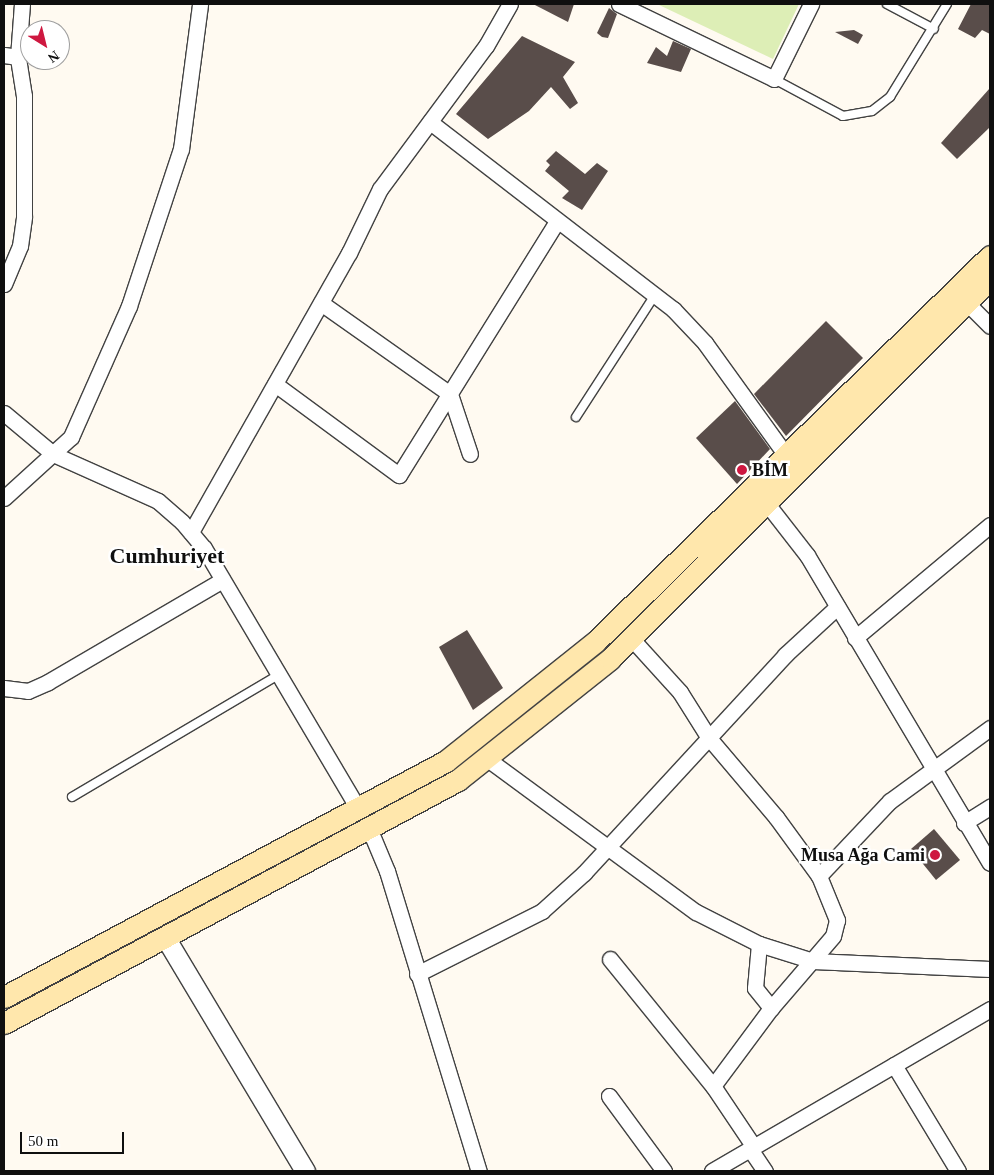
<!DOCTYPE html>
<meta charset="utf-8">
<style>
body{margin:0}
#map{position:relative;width:994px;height:1175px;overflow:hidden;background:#fffaf1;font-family:"Times New Roman",serif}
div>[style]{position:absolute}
.green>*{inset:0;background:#ddeeb6}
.building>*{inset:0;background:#594d4a}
.roads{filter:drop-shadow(1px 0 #424242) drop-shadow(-1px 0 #424242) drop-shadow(0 1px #424242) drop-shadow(0 -1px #424242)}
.service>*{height:8px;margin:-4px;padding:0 4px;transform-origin:4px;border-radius:4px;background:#fff}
.minor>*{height:15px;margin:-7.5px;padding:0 7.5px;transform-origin:7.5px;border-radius:7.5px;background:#fff}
.tertiary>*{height:19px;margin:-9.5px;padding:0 9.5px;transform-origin:9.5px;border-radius:9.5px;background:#fff}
.secondary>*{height:21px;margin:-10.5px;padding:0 10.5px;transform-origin:10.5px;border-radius:10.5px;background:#ffe7ac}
.dots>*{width:14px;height:14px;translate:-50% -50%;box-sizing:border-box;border:2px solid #fff;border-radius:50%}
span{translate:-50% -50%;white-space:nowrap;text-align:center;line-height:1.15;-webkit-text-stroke:5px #fff;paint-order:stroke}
.poi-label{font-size:18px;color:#0f0f0f;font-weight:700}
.left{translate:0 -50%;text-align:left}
.right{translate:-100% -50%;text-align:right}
.district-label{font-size:22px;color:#0f0f0f;font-weight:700}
.frame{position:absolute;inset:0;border:5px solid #0f0f0f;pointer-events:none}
.north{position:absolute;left:20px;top:20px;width:50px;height:50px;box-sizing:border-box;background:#fff;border:1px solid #9f9f9f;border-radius:50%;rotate:144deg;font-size:14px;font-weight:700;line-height:20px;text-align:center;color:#0f0f0f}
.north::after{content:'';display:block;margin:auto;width:18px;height:22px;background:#ce1840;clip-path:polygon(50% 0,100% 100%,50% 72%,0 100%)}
.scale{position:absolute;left:20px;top:1132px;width:104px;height:22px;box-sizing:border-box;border:2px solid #0f0f0f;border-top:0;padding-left:6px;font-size:15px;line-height:18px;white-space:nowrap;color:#0f0f0f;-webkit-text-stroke:4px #fff;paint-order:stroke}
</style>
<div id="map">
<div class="green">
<div style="clip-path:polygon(657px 4px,799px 4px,773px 59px)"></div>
</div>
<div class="building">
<div style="clip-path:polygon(533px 4px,574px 4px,568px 22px)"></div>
<div style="clip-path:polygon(971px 4px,990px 4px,990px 34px,982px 30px,975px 38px,958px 29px)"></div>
<div style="clip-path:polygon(609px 8px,617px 14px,608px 38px,602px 37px,597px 33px)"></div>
<div style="clip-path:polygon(854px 30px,863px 35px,858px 44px,835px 32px)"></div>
<div style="clip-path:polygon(522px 36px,575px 62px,563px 77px,578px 103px,570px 109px,551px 87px,529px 111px,488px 139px,456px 114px)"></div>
<div style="clip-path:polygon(673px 41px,691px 49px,681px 72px,647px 63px,656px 47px,667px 56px)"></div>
<div style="clip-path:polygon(990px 88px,990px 127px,957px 159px,941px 143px)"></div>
<div style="clip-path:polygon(556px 151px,585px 174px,597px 163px,608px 171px,582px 210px,562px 198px,569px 191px,545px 171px,550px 165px,546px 161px)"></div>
<div style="clip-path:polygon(826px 321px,863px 358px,786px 436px,754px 394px)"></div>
<div style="clip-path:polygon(735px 401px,770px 449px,737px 484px,696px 438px)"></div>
<div style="clip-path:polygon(467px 630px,503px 688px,473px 710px,439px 647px)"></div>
<div style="clip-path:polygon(934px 829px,960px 860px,936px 880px,911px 849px)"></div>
</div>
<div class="roads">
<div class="service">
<div style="left:887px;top:4px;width:53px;rotate:28deg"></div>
<div style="left:774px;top:79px;width:78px;rotate:28.2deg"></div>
<div style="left:843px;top:116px;width:29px;rotate:-10deg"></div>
<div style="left:872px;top:111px;width:23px;rotate:-38deg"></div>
<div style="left:890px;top:97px;width:109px;rotate:-58.5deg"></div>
<div style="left:576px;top:417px;width:145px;rotate:-57.1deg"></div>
<div style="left:72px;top:797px;width:238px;rotate:-30.6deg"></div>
</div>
<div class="minor">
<div style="left:619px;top:4px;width:172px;rotate:25.8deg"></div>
<div style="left:774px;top:79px;width:84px;rotate:-63.7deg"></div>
<div style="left:4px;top:55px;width:14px;rotate:8deg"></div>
<div style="left:18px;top:57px;width:53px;rotate:-85.7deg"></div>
<div style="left:430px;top:122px;width:307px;rotate:37.6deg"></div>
<div style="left:673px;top:309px;width:47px;rotate:46.7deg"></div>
<div style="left:705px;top:343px;width:137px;rotate:54.2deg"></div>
<div style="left:4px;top:284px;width:41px;rotate:-67.2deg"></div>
<div style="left:20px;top:246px;width:30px;rotate:-82deg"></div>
<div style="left:24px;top:216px;width:120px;rotate:-90deg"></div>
<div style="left:24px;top:96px;width:39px;rotate:-99deg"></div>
<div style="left:960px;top:296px;width:42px;rotate:45deg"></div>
<div style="left:321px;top:303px;width:158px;rotate:35.2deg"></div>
<div style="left:450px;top:394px;width:63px;rotate:71.6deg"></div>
<div style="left:275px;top:384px;width:154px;rotate:36.3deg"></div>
<div style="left:399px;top:475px;width:297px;rotate:-58.1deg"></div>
<div style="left:4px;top:413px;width:64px;rotate:39.9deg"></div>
<div style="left:53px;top:454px;width:115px;rotate:24.1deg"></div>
<div style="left:158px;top:501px;width:32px;rotate:41deg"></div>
<div style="left:182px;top:522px;width:34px;rotate:50deg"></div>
<div style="left:204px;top:548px;width:302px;rotate:59.4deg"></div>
<div style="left:761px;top:496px;width:75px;rotate:52.1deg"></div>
<div style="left:807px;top:555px;width:358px;rotate:59.3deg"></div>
<div style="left:4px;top:498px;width:91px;rotate:-42.3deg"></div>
<div style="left:71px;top:437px;width:143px;rotate:-66.1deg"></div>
<div style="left:129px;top:306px;width:165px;rotate:-71.7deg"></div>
<div style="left:181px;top:149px;width:146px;rotate:-82.5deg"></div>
<div style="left:191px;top:532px;width:321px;rotate:-60.5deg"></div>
<div style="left:349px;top:253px;width:71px;rotate:-64.2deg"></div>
<div style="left:380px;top:189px;width:178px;rotate:-53.5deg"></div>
<div style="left:486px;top:46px;width:48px;rotate:-60.3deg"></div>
<div style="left:631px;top:638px;width:73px;rotate:47.8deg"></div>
<div style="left:680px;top:692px;width:54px;rotate:57.8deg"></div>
<div style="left:709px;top:738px;width:104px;rotate:49.7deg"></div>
<div style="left:776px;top:817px;width:73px;rotate:53.9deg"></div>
<div style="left:819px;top:876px;width:48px;rotate:67.8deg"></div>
<div style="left:837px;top:920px;width:16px;rotate:104deg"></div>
<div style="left:833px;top:936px;width:95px;rotate:130.7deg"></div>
<div style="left:771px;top:1008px;width:97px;rotate:126.6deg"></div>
<div style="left:855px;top:638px;width:176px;rotate:-39.9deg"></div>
<div style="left:4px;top:688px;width:24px;rotate:7deg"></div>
<div style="left:28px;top:691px;width:22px;rotate:-24deg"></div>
<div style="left:48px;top:682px;width:200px;rotate:-30.3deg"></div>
<div style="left:486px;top:758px;width:260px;rotate:36.3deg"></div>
<div style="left:696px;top:912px;width:71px;rotate:26.9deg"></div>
<div style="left:759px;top:944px;width:57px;rotate:17.5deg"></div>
<div style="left:813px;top:961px;width:177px;rotate:2.6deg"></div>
<div style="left:964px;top:823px;width:31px;rotate:-32deg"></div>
<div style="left:369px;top:828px;width:47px;rotate:67.3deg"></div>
<div style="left:387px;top:871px;width:314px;rotate:73deg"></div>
<div style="left:819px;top:876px;width:103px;rotate:-46.6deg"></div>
<div style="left:890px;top:801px;width:124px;rotate:-36.1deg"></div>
<div style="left:759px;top:944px;width:44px;rotate:95.2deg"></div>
<div style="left:755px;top:988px;width:26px;rotate:51deg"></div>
<div style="left:610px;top:959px;width:164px;rotate:51deg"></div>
<div style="left:713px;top:1086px;width:73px;rotate:56.1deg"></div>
<div style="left:417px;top:974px;width:140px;rotate:-26.7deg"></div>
<div style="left:542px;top:911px;width:57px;rotate:-42.1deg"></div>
<div style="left:584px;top:873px;width:297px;rotate:-47.3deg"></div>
<div style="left:785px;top:655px;width:71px;rotate:-42.7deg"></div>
<div style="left:894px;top:1065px;width:124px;rotate:58.9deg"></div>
<div style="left:609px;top:1096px;width:93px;rotate:53.7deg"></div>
<div style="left:750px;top:1149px;width:27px;rotate:56deg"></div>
<div style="left:712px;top:1171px;width:322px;rotate:-30.2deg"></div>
</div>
<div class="tertiary">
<div style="left:165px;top:937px;width:273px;rotate:59.1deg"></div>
</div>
<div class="secondary">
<div style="left:4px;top:997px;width:501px;rotate:-28.1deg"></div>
<div style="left:446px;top:761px;width:191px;rotate:-38.6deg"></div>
<div style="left:595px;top:642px;width:552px;rotate:-44.34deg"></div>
<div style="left:4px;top:1023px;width:515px;rotate:-28.16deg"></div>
<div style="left:458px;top:780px;width:194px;rotate:-38.5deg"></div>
<div style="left:610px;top:659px;width:537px;rotate:-45deg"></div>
</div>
</div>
<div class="dots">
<div style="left:742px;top:470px;background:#ce1840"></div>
<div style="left:935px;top:855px;background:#ce1840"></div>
</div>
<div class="poi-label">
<span class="left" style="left:752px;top:470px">BİM</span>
<span class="right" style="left:925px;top:855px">Musa Ağa Cami</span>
</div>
<div class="district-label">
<span style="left:167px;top:556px">Cumhuriyet</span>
</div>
<div class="frame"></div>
<div class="north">N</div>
<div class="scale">50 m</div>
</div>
